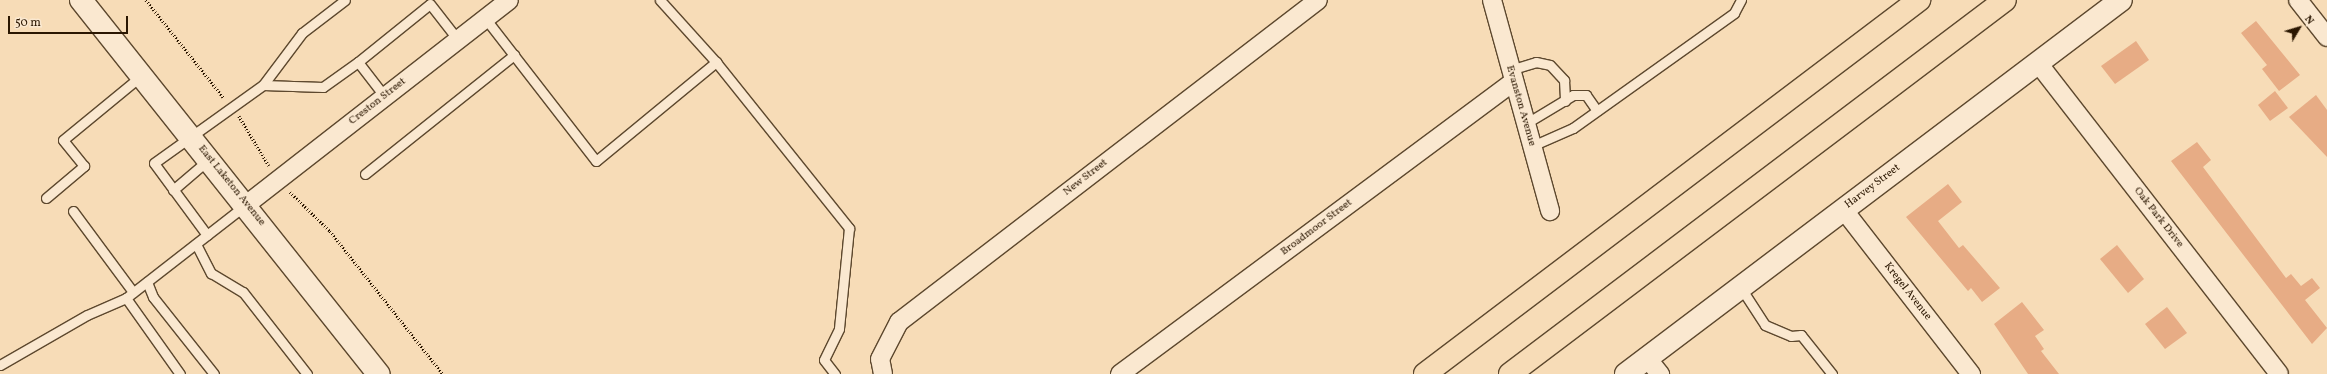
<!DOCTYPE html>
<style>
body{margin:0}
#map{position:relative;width:2327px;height:374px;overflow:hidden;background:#f7dcb7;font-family:Vollkorn,serif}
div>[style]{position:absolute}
.building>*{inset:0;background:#e7ac85}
.path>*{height:2.5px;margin-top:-1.25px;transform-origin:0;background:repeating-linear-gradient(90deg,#2a1601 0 1px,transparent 0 3px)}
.roads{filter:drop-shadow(1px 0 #5d482e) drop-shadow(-1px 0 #5d482e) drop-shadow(0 1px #5d482e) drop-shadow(0 -1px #5d482e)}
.service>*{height:9px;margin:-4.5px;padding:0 4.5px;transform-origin:4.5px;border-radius:4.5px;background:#fae8d0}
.minor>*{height:18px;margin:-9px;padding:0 9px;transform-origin:9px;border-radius:9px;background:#fae8d0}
.tertiary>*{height:22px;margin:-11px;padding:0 11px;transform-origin:11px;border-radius:11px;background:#fae8d0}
.secondary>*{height:22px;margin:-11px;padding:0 11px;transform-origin:11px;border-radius:11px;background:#fae8d0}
.motorway>*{height:22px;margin:-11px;padding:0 11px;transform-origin:11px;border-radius:11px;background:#f7dcb7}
span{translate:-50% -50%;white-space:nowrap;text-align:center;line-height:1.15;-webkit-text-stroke:4px #fae8d0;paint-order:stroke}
.street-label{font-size:11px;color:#2a1601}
.north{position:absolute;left:2279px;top:8px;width:40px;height:40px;-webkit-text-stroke:3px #fae8d0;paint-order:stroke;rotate:52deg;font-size:11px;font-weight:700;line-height:16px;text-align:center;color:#2a1601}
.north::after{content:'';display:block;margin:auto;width:14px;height:18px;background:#2a1601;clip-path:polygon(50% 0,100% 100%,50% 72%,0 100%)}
.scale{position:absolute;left:8px;top:16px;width:120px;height:18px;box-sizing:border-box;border:2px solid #2a1601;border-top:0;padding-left:5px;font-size:12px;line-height:14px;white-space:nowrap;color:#2a1601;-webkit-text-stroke:3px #fae8d0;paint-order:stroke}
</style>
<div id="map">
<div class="building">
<div style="clip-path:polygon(2256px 21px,2300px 75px,2279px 91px,2262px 69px,2267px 65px,2241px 33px)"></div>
<div style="clip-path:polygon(2136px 41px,2149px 60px,2115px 84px,2101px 66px)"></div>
<div style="clip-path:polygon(2275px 91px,2288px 108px,2270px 121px,2258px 105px)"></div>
<div style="clip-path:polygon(2316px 95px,2327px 110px,2327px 157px,2289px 117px)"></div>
<div style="clip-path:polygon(2197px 142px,2211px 160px,2203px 167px,2286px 278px,2291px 274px,2301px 286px,2312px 278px,2320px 288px,2305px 300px,2327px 328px,2312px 344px,2171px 161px)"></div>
<div style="clip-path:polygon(1948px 184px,1962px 202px,1938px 221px,1959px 248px,1963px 245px,2000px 288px,1982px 302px,1971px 288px,1968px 291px,1906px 217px)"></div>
<div style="clip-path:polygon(2117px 245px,2144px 279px,2128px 293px,2100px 259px)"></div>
<div style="clip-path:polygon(2022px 302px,2044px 330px,2035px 336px,2044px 349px,2041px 351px,2059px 374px,2028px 374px,1994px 324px)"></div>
<div style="clip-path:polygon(2167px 307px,2187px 333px,2165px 349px,2145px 324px)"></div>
</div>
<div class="path">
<div style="left:146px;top:0;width:125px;rotate:51.5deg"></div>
<div style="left:239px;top:116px;width:58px;rotate:59deg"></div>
<div style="left:290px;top:192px;width:56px;rotate:44.3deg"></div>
<div style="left:330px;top:231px;width:182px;rotate:51.7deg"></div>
</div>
<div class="roads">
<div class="service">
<div style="left:660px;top:0;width:84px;rotate:47.9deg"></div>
<div style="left:716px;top:62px;width:213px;rotate:51.3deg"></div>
<div style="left:849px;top:228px;width:101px;rotate:95.7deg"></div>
<div style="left:839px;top:329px;width:34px;rotate:116deg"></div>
<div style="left:824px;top:360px;width:18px;rotate:52deg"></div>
<div style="left:485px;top:18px;width:181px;rotate:52.2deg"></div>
<div style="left:596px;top:161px;width:156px;rotate:-39.5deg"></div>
<div style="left:358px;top:62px;width:92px;rotate:-38.9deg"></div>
<div style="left:430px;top:4px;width:46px;rotate:52.1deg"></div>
<div style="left:1510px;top:70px;width:27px;rotate:-17deg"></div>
<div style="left:1536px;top:62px;width:14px;rotate:12deg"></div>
<div style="left:1550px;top:65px;width:21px;rotate:47deg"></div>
<div style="left:1564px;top:80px;width:21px;rotate:87deg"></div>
<div style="left:263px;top:85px;width:65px;rotate:-53.1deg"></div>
<div style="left:302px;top:33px;width:54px;rotate:-37.5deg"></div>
<div style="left:1525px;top:124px;width:56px;rotate:-31.1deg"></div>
<div style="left:1573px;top:95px;width:13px"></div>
<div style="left:1586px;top:95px;width:19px;rotate:55deg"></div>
<div style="left:1532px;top:146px;width:45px;rotate:-23.7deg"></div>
<div style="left:1573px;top:128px;width:198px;rotate:-35.5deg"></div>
<div style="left:1734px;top:13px;width:15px;rotate:-62deg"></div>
<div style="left:365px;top:174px;width:191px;rotate:-38.6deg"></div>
<div style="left:173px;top:190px;width:46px;rotate:-40.6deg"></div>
<div style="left:46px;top:198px;width:50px;rotate:-40.1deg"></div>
<div style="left:84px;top:166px;width:33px;rotate:-129deg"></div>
<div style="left:63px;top:140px;width:101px;rotate:-39.4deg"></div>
<div style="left:73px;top:211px;width:101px;rotate:53.5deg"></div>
<div style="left:207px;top:235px;width:89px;rotate:-126.4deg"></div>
<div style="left:154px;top:163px;width:134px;rotate:-35.6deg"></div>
<div style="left:263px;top:85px;width:60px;rotate:1.9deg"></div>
<div style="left:323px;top:87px;width:43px;rotate:-35.5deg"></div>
<div style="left:358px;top:62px;width:44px;rotate:52.4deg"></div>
<div style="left:196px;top:244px;width:33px;rotate:63deg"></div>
<div style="left:211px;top:273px;width:37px;rotate:31deg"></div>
<div style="left:243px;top:292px;width:104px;rotate:52deg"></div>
<div style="left:147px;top:282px;width:16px;rotate:68deg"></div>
<div style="left:153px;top:297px;width:98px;rotate:51.6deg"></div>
<div style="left:1741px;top:288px;width:44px;rotate:57deg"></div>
<div style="left:1765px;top:325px;width:28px;rotate:23deg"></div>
<div style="left:1791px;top:336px;width:10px;rotate:-6deg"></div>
<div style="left:1801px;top:335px;width:50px;rotate:51.5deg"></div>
<div style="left:126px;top:298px;width:93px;rotate:54.6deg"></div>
<div style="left:0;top:365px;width:100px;rotate:-29.9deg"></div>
<div style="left:87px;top:315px;width:43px;rotate:-23.6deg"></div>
<div style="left:126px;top:298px;width:150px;rotate:-37.9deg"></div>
</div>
<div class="minor">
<div style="left:1492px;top:0;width:219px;rotate:74.6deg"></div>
<div style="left:2298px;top:0;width:47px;rotate:51.9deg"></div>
<div style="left:2038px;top:63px;width:393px;rotate:52.2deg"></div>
<div style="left:246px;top:205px;width:333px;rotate:-37.9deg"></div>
<div style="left:1843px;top:209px;width:209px;rotate:52.2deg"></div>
<div style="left:1647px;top:358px;width:21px;rotate:51deg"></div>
<div style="left:883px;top:374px;width:15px;rotate:-101deg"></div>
<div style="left:880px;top:359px;width:42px;rotate:-62.8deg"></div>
<div style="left:899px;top:322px;width:528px;rotate:-37.54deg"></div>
<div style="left:1120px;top:374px;width:490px;rotate:-36.6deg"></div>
</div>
<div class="tertiary">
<div style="left:1626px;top:374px;width:620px;rotate:-37.07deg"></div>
</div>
<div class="secondary">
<div style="left:81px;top:0;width:478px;rotate:51.5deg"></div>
</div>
<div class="motorway">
<div style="left:1425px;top:374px;width:620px;rotate:-37.13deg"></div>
<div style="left:1510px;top:374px;width:620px;rotate:-37.07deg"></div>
</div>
</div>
<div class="street-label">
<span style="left:378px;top:102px;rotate:-38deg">Creston Street</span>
<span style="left:1520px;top:106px;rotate:74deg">Evanston Avenue</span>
<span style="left:1086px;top:178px;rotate:-38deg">New Street</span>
<span style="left:231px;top:186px;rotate:51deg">East Laketon Avenue</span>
<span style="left:1873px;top:187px;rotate:-37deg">Harvey Street</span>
<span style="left:2158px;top:218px;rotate:52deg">Oak Park Drive</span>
<span style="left:1317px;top:228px;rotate:-37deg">Broadmoor Street</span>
<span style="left:1907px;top:292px;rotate:52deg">Kregel Avenue</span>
</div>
<div class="north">N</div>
<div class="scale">50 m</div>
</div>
